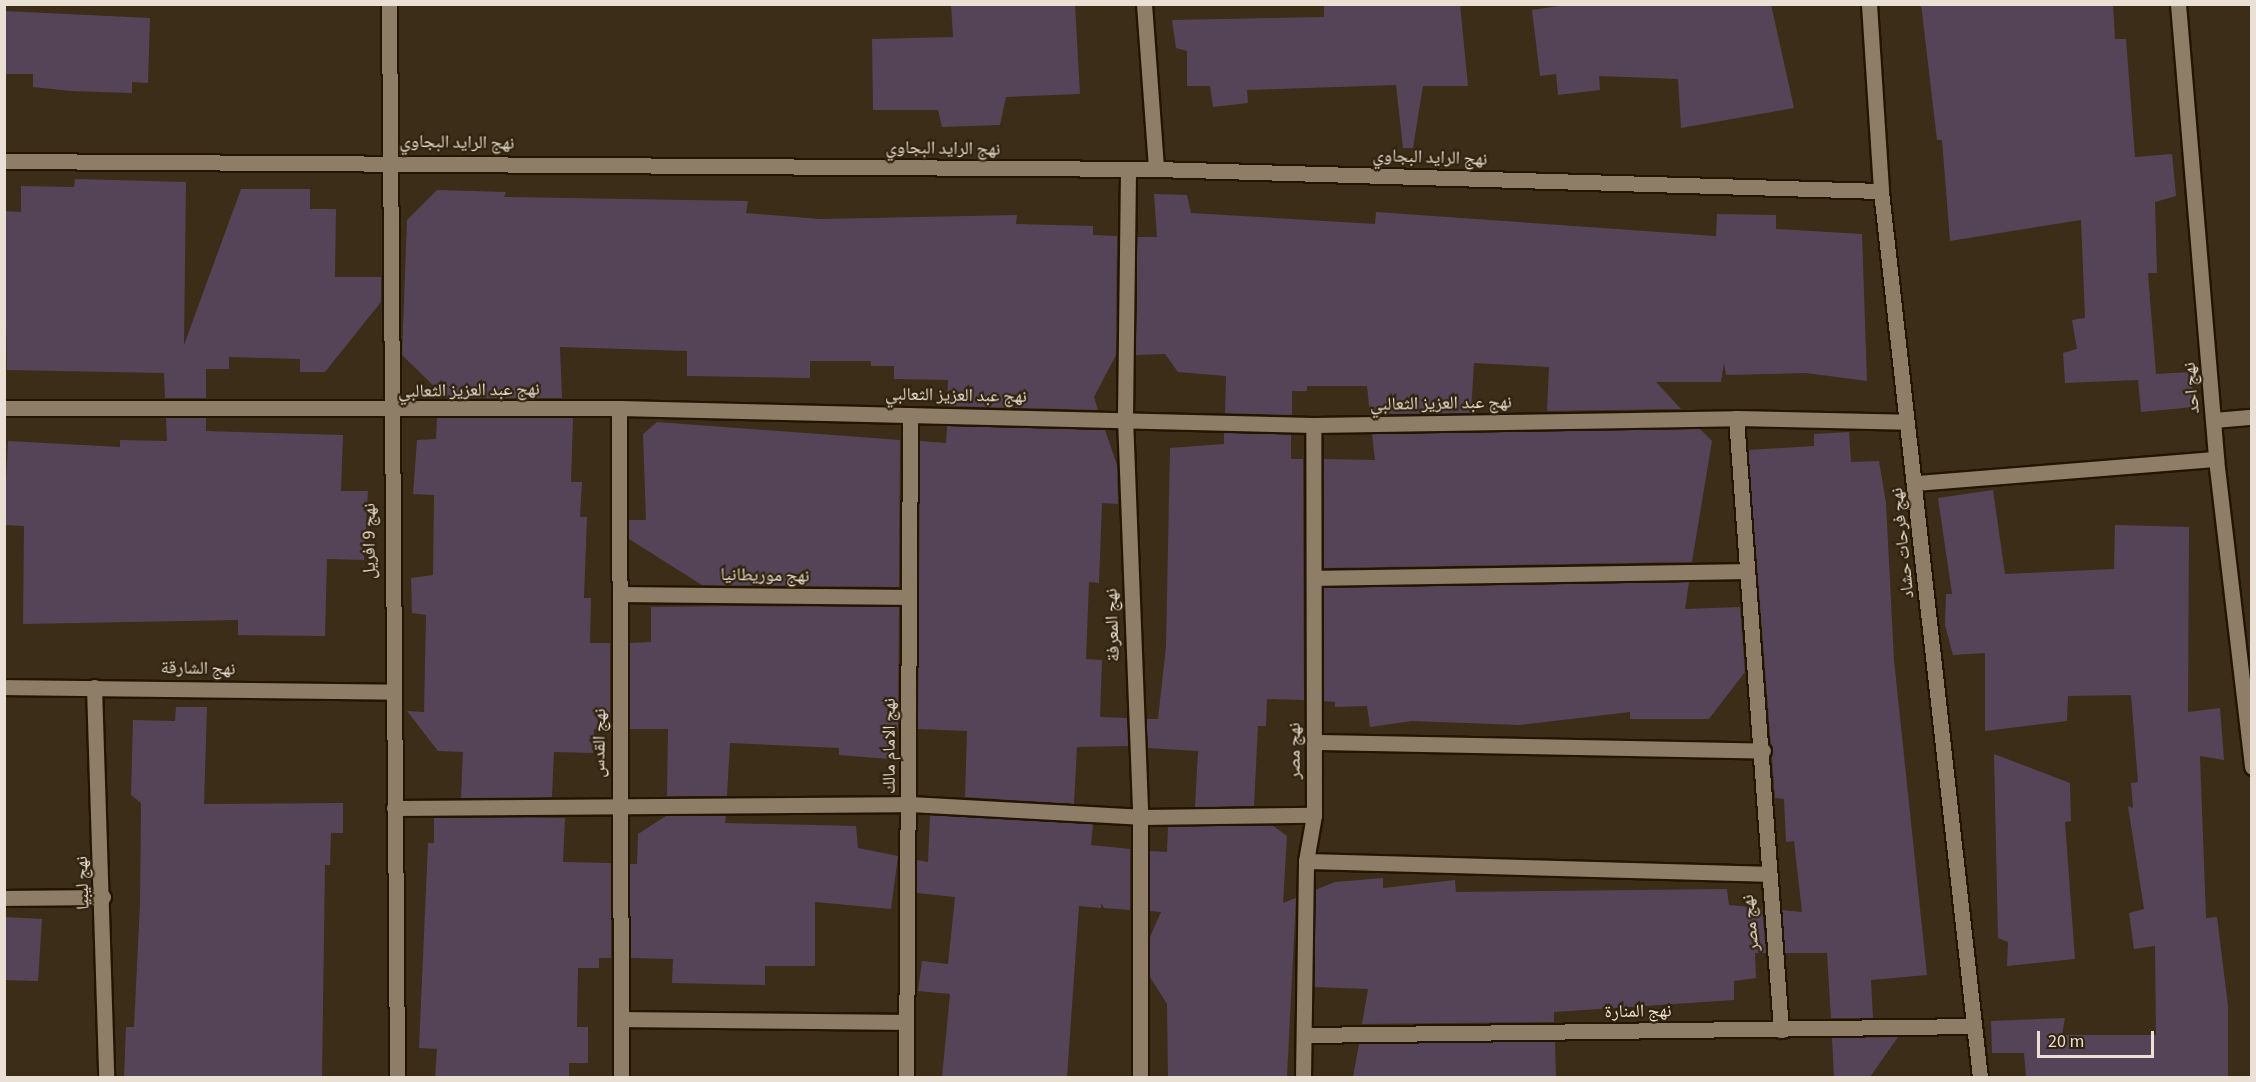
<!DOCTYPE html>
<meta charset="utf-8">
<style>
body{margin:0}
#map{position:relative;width:2256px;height:1082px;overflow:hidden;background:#3b2d18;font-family:"Source Sans 3","Noto Naskh Arabic",sans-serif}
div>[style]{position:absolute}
.building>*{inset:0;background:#554458}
.roads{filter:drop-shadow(2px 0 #221502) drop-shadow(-2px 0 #221502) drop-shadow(0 2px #221502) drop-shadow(0 -2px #221502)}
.minor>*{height:15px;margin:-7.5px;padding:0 7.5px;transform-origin:7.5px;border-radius:7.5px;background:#8f7e67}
span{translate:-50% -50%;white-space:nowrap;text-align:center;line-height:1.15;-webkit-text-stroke:4.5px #31230e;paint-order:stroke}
.street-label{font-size:18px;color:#eae1d4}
.frame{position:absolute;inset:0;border:6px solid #eae1d4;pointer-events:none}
.scale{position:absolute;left:2037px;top:1031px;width:117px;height:27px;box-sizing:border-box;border:3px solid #eae1d4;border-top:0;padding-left:8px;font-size:18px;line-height:21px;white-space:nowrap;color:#eae1d4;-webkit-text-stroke:4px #31230e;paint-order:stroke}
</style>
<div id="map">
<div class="building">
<div style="clip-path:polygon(951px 4px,1075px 4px,1080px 94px,1006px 97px,1000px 125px,942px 127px,938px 110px,873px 110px,872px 39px,953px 37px)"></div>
<div style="clip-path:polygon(1324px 4px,1460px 4px,1468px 86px,1423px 86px,1413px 148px,1403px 148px,1396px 85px,1247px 90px,1248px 103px,1213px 107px,1210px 86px,1187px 86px,1187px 51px,1176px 48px,1172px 20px,1324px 17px)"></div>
<div style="clip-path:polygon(1572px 4px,1771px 4px,1794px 108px,1681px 128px,1678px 79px,1599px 76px,1600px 90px,1558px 95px,1556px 74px,1540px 76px,1532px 10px)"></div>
<div style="clip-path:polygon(1921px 4px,2113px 4px,2115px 39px,2126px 39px,2135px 157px,2172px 154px,2176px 196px,2155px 202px,2157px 273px,2148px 273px,2156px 374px,2191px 372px,2194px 407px,2141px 412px,2138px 380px,2065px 383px,2063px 353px,2077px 349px,2072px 320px,2085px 318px,2081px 220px,1950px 241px,1942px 140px,1937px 140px)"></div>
<div style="clip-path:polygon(4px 11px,150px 18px,148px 83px,132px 82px,132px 93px,71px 91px,33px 87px,33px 74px,4px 74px)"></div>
<div style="clip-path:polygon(75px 179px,186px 182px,184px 345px,241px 189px,310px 189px,310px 209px,336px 209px,335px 277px,381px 277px,381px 302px,325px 372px,300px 372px,300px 359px,229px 357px,229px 369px,206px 369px,206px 398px,165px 398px,164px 373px,7px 370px,4px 211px,21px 212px,21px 186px,74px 187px)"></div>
<div style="clip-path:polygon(437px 190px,506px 192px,504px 197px,748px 201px,746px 213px,820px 219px,1017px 215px,1016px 224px,1093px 226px,1093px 235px,1117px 236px,1116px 355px,1094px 397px,1098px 410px,947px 406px,948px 380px,894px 379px,894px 366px,871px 366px,871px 361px,810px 361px,810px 378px,687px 376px,687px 351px,560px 347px,562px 398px,438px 398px,439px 391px,402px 355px,407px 220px)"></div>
<div style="clip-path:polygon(1154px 194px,1187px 195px,1191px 213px,1375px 224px,1376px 212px,1716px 236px,1717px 214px,1776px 215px,1776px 229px,1862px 234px,1867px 381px,1806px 373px,1726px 375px,1724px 363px,1721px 382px,1656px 382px,1681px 409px,1547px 411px,1549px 367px,1474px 363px,1471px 413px,1370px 414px,1367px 386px,1307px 386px,1307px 391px,1292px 391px,1292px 415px,1225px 413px,1226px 376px,1178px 372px,1165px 354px,1136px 355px,1137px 237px,1157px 237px)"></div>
<div style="clip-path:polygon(166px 418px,206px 418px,206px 431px,343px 435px,341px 491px,368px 491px,364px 560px,327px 559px,325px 636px,238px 635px,238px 620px,23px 624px,24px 526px,4px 525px,8px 441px,120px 447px,120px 440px,167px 441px)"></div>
<div style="clip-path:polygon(437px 418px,573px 418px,571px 482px,582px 482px,580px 517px,587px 517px,584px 598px,591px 598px,590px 643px,610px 643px,610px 729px,594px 729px,593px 753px,554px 752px,552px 797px,461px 798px,463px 752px,438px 751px,407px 711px,424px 712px,426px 615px,412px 613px,411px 578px,433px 575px,434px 495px,413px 494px,417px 440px,436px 439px)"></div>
<div style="clip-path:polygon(657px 422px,900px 440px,899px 587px,702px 585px,629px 539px,629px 520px,646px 520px,643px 434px)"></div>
<div style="clip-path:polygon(947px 426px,1105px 430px,1117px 465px,1118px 504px,1102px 503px,1099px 583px,1089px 582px,1086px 659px,1102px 660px,1100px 717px,1127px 718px,1128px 746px,1077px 747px,1074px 804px,965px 797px,967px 731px,918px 729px,920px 441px,946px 443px)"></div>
<div style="clip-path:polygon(1699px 428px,1712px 441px,1692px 562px,1323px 568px,1323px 459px,1375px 460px,1372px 434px)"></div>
<div style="clip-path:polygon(1849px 432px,1851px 462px,1879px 461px,1886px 503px,1894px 660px,1927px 975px,1871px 980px,1873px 1018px,1831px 1018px,1827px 953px,1785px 953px,1782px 910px,1802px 912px,1794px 841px,1786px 842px,1784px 799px,1775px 798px,1748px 450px,1814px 446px,1814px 434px)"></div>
<div style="clip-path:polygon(1224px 433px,1291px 434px,1291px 459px,1303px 459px,1304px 700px,1267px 699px,1266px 726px,1258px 726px,1254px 806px,1195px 807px,1198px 751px,1147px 748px,1146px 719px,1158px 719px,1166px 646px,1170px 448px,1224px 444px)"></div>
<div style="clip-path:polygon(1993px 490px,2005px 574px,2114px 569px,2115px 525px,2189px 527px,2188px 712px,2220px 708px,2224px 760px,2200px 756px,2206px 918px,2217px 917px,2228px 1006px,2228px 1077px,2026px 1077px,2024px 1053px,1992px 1053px,1991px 1021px,2065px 1018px,2062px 1035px,2156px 1035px,2155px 946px,2134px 949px,2129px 913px,2144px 909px,2128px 806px,2133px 808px,2131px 783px,2138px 782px,2131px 695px,2068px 696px,2067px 721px,1985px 731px,1985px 653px,1953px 655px,1945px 625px,1946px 594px,1952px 594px,1938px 498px)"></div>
<div style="clip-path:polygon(1689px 582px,1685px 609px,1740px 607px,1745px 672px,1709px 719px,1630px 719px,1630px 712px,1519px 725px,1412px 721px,1370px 727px,1367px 706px,1335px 707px,1335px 702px,1323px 701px,1323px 588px)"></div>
<div style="clip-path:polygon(734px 606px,899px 607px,898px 729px,892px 728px,889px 759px,839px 755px,839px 748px,730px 743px,727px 796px,667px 796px,668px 729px,630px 729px,629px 643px,651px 642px,651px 607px)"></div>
<div style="clip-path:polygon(176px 707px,207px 707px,204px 804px,343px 803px,343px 833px,331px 833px,330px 865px,325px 865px,322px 1077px,124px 1077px,126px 1027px,134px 1027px,140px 904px,141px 803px,131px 795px,133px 720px,175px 721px)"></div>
<div style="clip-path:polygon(1994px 754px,2070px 783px,2071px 821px,2065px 822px,2075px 959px,2007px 966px,2008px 942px,1998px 938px)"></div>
<div style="clip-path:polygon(726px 815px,725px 823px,856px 826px,858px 848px,898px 856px,891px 909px,815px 902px,815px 966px,765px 966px,765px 985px,672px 983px,673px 959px,630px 958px,630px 864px,637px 864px,638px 834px,666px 816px)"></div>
<div style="clip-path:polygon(930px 815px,1093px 824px,1091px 845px,1130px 849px,1130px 910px,1104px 908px,1101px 903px,1101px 908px,1079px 906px,1067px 1077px,942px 1077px,950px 994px,918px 991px,922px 961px,948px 964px,955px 897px,917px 893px,917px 860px,928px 862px)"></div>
<div style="clip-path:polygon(434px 817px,565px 818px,563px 862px,611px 863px,611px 958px,599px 958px,599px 968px,578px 968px,577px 1027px,588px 1027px,588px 1063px,569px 1063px,569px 1077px,435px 1077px,437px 1049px,419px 1048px,428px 843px,434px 843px)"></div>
<div style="clip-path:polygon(1272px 825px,1287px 836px,1283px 903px,1296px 898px,1287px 1077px,1168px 1077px,1167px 1004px,1150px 977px,1150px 937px,1161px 912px,1150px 911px,1150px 851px,1167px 852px,1168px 826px)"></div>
<div style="clip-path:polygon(1383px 878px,1383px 888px,1455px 880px,1456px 892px,1727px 889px,1729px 905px,1762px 908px,1766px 953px,1755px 953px,1756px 978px,1734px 981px,1734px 1000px,1554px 1012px,1554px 1022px,1362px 1024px,1368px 989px,1314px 987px,1315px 890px,1335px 882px)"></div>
<div style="clip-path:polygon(4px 917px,42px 919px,38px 981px,4px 980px)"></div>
<div style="clip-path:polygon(1898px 1037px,1870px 1077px,1834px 1077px,1832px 1038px)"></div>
<div style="clip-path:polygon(1555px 1041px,1556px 1077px,1353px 1077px,1359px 1044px)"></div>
</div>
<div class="roads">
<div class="minor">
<div style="left:389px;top:4px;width:1074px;rotate:89.57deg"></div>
<div style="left:1144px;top:4px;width:165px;rotate:85.8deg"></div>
<div style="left:1869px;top:4px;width:187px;rotate:86.3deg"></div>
<div style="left:1881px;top:191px;width:893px;rotate:83.63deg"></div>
<div style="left:2178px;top:4px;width:457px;rotate:85.2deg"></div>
<div style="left:2216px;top:459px;width:310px;rotate:83.3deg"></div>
<div style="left:4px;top:161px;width:1152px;rotate:0.4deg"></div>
<div style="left:1156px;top:169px;width:725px;rotate:1.74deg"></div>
<div style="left:1128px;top:171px;width:247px;rotate:90.7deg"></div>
<div style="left:1125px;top:418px;width:399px;rotate:87.8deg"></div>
<div style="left:1140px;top:817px;width:261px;rotate:90deg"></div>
<div style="left:4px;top:408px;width:615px"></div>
<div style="left:619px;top:408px;width:694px;rotate:1.4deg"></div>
<div style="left:1313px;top:425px;width:423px;rotate:-0.9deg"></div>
<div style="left:1736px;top:418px;width:170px;rotate:1.3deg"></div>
<div style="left:619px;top:408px;width:670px;rotate:89.83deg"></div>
<div style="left:1736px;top:418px;width:614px;rotate:85.79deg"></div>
<div style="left:2214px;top:420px;width:38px;rotate:-5deg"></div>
<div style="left:1916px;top:483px;width:301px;rotate:-4.6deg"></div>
<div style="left:1314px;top:578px;width:431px;rotate:-0.9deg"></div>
<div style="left:622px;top:594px;width:287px;rotate:0.6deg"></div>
<div style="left:4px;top:687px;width:387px;rotate:0.7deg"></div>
<div style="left:94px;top:687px;width:391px;rotate:88.2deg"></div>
<div style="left:1314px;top:742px;width:449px;rotate:1.1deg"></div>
<div style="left:394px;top:808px;width:516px;rotate:-0.44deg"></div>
<div style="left:910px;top:804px;width:230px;rotate:3.2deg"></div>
<div style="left:1140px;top:817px;width:174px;rotate:-0.7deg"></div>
<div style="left:1306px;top:861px;width:460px;rotate:1.6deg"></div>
<div style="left:4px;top:898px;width:99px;rotate:-0.6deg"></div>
<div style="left:622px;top:1019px;width:284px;rotate:0.6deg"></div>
<div style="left:1305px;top:1035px;width:666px;rotate:-0.77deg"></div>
<div style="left:906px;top:1078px;width:663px;rotate:-89.65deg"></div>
<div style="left:1303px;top:1078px;width:217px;rotate:-89.2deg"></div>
<div style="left:1306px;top:861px;width:47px;rotate:-80.1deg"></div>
<div style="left:1314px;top:815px;width:390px;rotate:-90.1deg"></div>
</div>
</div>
<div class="street-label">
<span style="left:457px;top:143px;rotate:1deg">نهج الرايد البجاوي</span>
<span style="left:943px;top:149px;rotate:1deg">نهج الرايد البجاوي</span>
<span style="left:1430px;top:158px;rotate:2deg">نهج الرايد البجاوي</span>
<span style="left:2192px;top:388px;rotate:-95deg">نهج احد</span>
<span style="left:469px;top:391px;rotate:-1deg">نهج عبد العزيز الثعالبي</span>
<span style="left:956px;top:396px;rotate:1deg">نهج عبد العزيز الثعالبي</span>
<span style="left:1441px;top:404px;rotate:-1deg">نهج عبد العزيز الثعالبي</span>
<span style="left:370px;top:541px;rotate:-90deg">نهج 9 افريل</span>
<span style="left:1903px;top:543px;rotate:-96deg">نهج فرحات حشاد</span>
<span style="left:765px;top:576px;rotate:1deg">نهج موريطانيا</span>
<span style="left:1113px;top:625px;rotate:-92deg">نهج المعرفة</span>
<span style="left:198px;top:669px;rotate:1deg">نهج الشارقة</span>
<span style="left:600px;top:743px;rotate:-89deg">نهج القدس</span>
<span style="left:890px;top:746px;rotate:-90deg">نهج الامام مالك</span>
<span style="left:1295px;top:751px;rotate:-90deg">نهج مصر</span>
<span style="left:83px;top:883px;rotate:-92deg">نهج ليبيا</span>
<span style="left:1751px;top:923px;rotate:-96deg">نهج مصر</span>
<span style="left:1638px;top:1012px;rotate:-1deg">نهج المنارة</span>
</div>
<div class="frame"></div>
<div class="scale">20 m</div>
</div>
